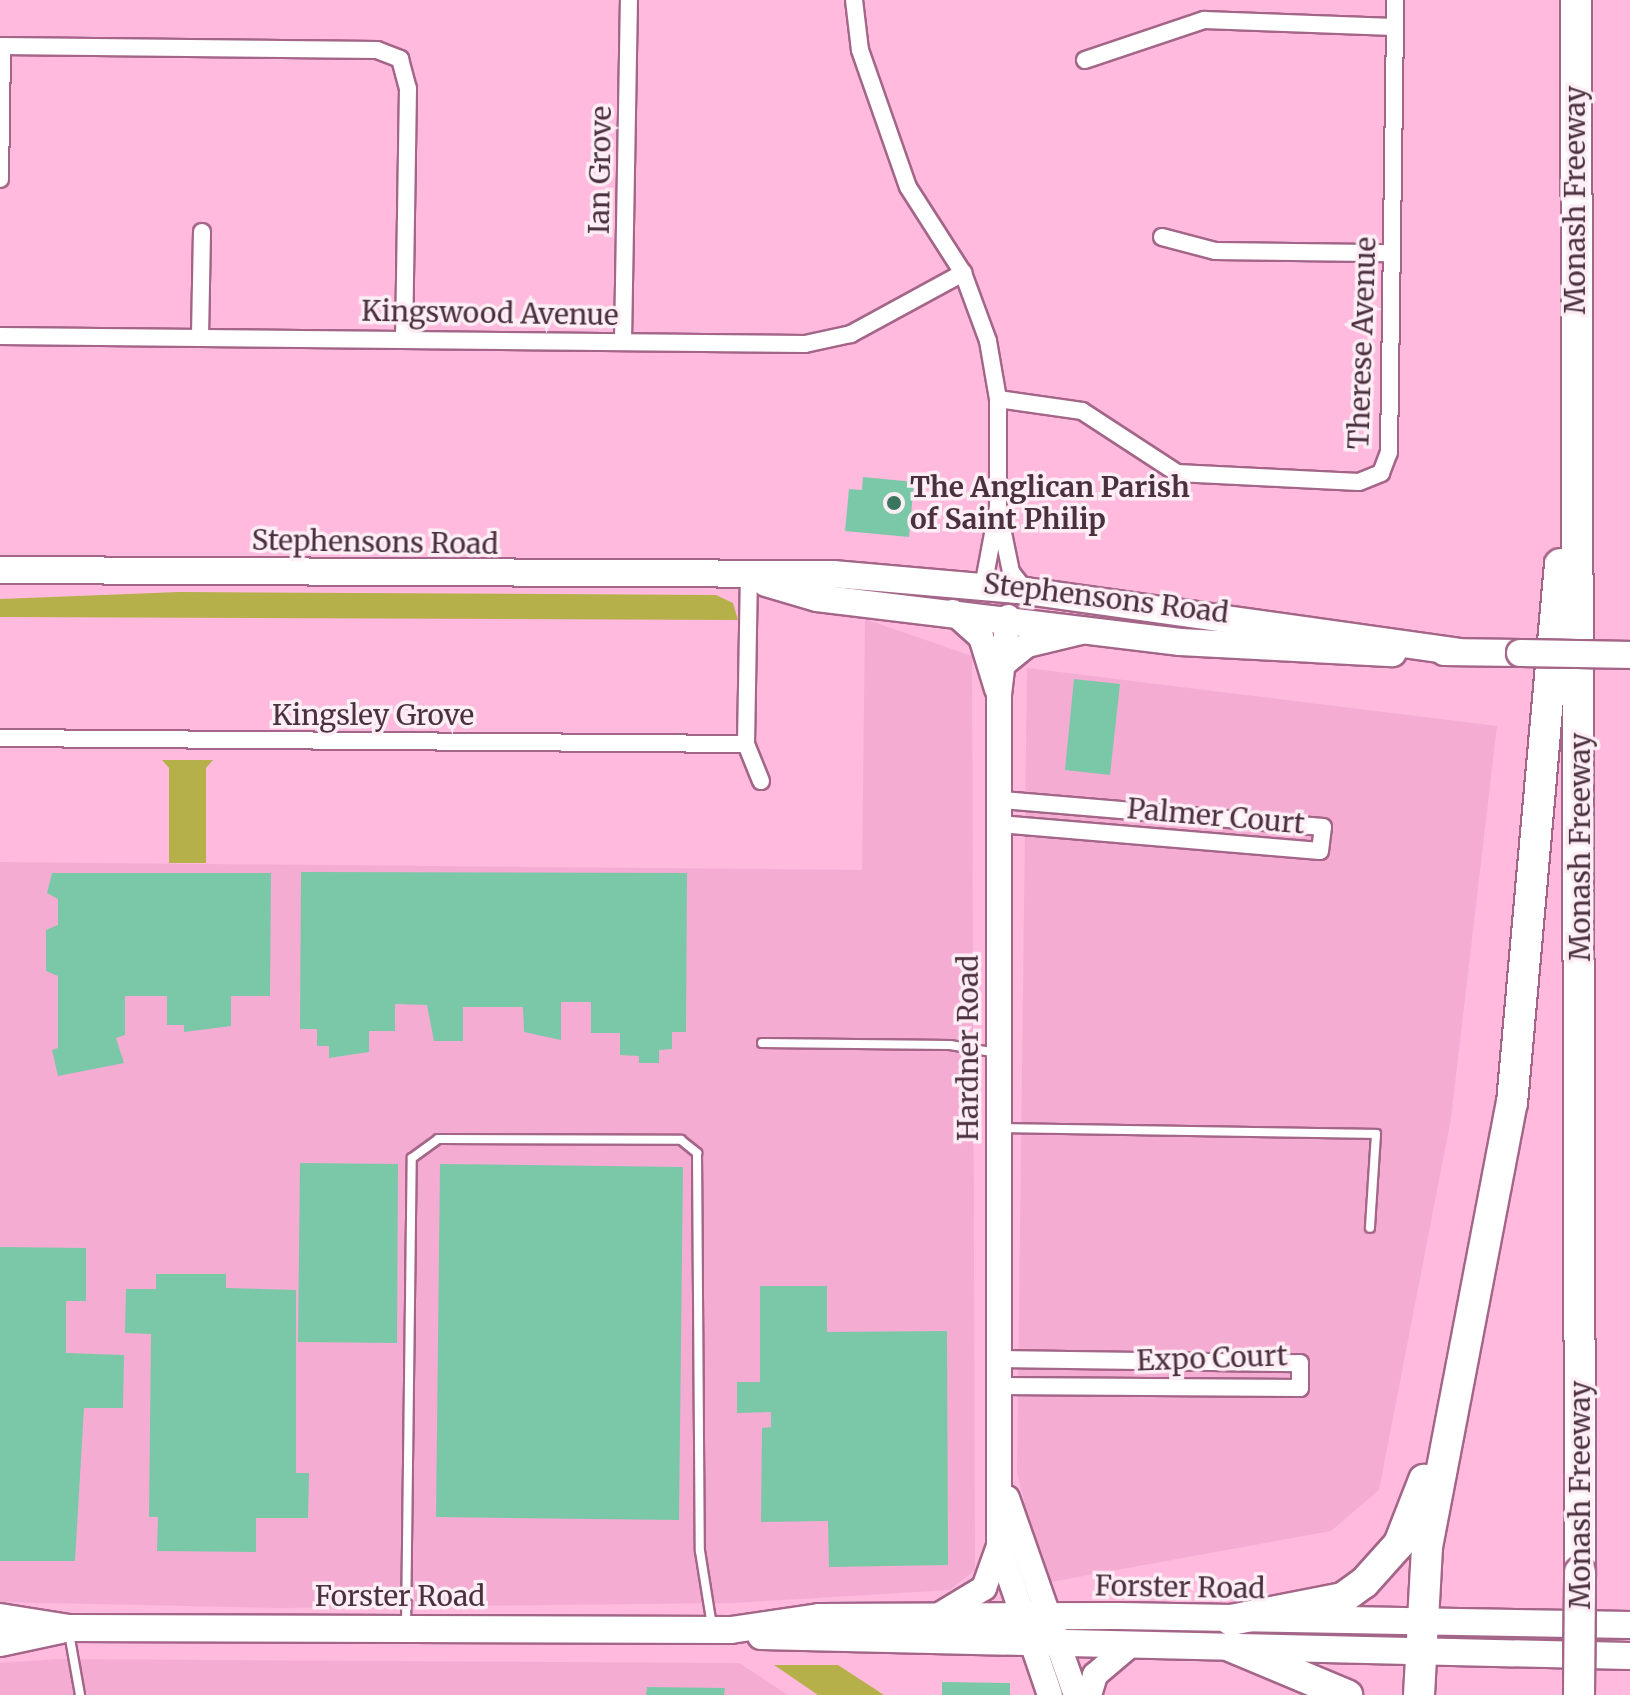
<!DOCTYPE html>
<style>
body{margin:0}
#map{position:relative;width:1630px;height:1695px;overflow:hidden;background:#ffbade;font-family:Merriweather,serif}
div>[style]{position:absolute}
.built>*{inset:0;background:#f5acd3}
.green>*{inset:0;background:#b5b049}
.building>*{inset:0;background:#7ac8a8}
.roads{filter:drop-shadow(2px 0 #a46688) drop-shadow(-2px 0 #a46688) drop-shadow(0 2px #a46688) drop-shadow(0 -2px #a46688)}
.lane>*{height:8px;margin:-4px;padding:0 4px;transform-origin:4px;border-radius:4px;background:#fff}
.street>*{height:16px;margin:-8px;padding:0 8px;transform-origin:8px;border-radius:8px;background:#fff}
.secondary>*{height:24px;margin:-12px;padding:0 12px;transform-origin:12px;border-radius:12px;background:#fff}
.primary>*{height:26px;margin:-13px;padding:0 13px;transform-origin:13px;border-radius:13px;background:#fff}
.highway>*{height:30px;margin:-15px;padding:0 15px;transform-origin:15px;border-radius:15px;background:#fff}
.bridges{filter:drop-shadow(2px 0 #a46688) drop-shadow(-2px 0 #a46688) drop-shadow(0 2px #a46688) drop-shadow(0 -2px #a46688)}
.primary-bridge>*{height:26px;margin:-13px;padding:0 13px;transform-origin:13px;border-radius:13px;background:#fff}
.highway-bridge>*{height:30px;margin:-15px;padding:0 15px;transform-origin:15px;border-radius:15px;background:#fff}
.dots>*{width:22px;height:22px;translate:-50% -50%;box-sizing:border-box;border:4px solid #fdeef5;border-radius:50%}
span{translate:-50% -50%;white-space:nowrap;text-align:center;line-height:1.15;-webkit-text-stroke:7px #fdeef5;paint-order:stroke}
.street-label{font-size:28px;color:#4b303e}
.poi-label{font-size:28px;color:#4b303e;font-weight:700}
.left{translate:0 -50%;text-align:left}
</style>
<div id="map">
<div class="built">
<div style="clip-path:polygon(865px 619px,972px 656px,975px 1570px,950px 1590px,733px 1603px,279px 1608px,0 1602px,0 862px,862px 870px)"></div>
<div style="clip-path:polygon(1027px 668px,1497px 726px,1451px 1118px,1379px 1490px,1331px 1531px,1045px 1583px,1017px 1473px)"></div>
<div style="clip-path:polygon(60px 1659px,739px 1663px,788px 1695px,0 1695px,0 1663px)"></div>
</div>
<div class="green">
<div style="clip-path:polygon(180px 592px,716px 595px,733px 603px,738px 620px,0 617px,0 599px)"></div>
<div style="clip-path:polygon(162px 760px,213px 760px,206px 768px,206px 863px,169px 863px,169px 768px)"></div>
<div style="clip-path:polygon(774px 1665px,838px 1665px,884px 1695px,818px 1695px)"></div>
</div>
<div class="building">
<div style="clip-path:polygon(863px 477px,914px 482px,909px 537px,845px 531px,849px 489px,862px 490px)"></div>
<div style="clip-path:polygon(1074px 679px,1120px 684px,1110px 775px,1065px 770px)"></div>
<div style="clip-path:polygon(301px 872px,687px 873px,686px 1032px,672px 1032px,672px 1049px,659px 1050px,659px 1063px,639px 1063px,639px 1056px,620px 1055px,620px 1033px,591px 1033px,591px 1002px,561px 1002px,561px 1040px,524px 1032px,523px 1007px,463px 1007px,463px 1041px,434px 1041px,427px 1005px,395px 1004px,395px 1031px,369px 1031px,369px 1052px,329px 1058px,329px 1046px,317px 1046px,317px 1029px,300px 1029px)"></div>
<div style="clip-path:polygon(52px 873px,271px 873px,270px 996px,231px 996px,231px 1026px,184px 1032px,184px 1025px,167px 1025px,167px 996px,125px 996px,125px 1035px,116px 1038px,124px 1063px,58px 1076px,52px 1050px,58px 1048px,58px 976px,46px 971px,46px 930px,58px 925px,58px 899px,47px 893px)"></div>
<div style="clip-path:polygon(300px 1163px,398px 1164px,397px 1343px,298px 1342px)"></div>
<div style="clip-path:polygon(440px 1164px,683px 1167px,679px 1520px,436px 1517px)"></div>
<div style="clip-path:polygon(0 1247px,86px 1248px,86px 1301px,66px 1301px,66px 1353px,124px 1355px,123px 1408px,84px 1408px,75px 1561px,0 1561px)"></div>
<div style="clip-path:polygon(156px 1274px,226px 1274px,226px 1288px,296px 1290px,296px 1473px,309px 1473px,308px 1518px,256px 1518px,256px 1552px,157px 1551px,158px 1517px,149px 1517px,151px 1334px,125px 1333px,126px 1289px,156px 1289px)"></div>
<div style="clip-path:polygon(760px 1286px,827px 1286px,827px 1332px,947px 1331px,948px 1565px,829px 1567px,828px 1521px,761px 1522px,762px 1428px,771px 1427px,771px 1412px,737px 1413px,737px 1382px,760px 1382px)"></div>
<div style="clip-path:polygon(942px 1682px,1010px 1683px,1010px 1695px,942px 1695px)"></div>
<div style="clip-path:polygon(647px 1687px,725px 1688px,724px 1695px,646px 1695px)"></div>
</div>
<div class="roads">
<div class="lane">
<div style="left:762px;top:1043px;width:188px;rotate:0.6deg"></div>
<div style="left:950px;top:1045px;width:49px;rotate:9.5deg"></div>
<div style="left:1003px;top:1128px;width:373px;rotate:0.9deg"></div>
<div style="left:1376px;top:1134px;width:94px;rotate:93.7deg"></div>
<div style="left:406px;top:1627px;width:469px;rotate:-89.3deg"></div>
<div style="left:412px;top:1158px;width:32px;rotate:-36deg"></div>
<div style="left:438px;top:1139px;width:243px;rotate:0.2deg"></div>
<div style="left:681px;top:1140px;width:21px;rotate:39deg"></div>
<div style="left:697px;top:1153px;width:398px;rotate:89.6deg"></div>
<div style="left:700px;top:1551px;width:76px;rotate:80.9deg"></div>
<div style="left:69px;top:1633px;width:63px;rotate:79.9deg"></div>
</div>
<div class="street">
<div style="left:854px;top:0;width:50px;rotate:83.2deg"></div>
<div style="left:860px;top:50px;width:145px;rotate:70.7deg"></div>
<div style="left:908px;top:187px;width:102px;rotate:57.4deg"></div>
<div style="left:963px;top:273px;width:72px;rotate:69.8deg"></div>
<div style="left:988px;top:341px;width:59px;rotate:80.2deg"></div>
<div style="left:998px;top:399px;width:108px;rotate:90deg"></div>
<div style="left:998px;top:507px;width:81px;rotate:100.6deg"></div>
<div style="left:0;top:46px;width:377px;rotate:0.6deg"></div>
<div style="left:377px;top:50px;width:25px;rotate:21deg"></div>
<div style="left:400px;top:59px;width:30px;rotate:75deg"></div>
<div style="left:408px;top:88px;width:250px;rotate:90.9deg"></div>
<div style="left:1085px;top:60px;width:126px;rotate:-18.6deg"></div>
<div style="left:1204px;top:20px;width:190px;rotate:2.1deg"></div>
<div style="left:0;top:179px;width:133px;rotate:-89.1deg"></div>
<div style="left:1162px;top:237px;width:55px;rotate:14.8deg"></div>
<div style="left:1215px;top:251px;width:176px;rotate:0.7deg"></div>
<div style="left:0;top:336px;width:805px;rotate:0.57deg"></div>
<div style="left:805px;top:344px;width:47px;rotate:-12.3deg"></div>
<div style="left:851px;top:334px;width:128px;rotate:-28.6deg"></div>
<div style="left:200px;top:336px;width:104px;rotate:-88.9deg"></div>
<div style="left:623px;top:341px;width:341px;rotate:-89deg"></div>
<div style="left:998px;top:399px;width:85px;rotate:8.1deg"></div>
<div style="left:1082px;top:411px;width:113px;rotate:33.1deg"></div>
<div style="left:1177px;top:473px;width:182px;rotate:2.8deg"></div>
<div style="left:1359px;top:482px;width:24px;rotate:-22deg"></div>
<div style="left:1381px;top:473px;width:22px;rotate:-69deg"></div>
<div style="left:1389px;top:452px;width:452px;rotate:-89.2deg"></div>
<div style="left:1002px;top:528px;width:45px;rotate:78.4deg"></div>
<div style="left:1011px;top:572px;width:23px;rotate:52deg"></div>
<div style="left:0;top:738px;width:746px;rotate:0.46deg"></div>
<div style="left:746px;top:744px;width:167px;rotate:-89deg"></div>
<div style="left:746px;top:744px;width:40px;rotate:68deg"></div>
<div style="left:999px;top:824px;width:322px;rotate:4.8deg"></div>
<div style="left:1320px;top:851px;width:24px;rotate:-83deg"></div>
<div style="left:1323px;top:827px;width:325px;rotate:-175.2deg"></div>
<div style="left:998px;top:1359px;width:302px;rotate:0.8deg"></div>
<div style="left:1300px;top:1363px;width:25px;rotate:90deg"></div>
<div style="left:1300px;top:1388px;width:301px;rotate:-179.6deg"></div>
</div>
<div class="secondary">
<div style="left:953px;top:612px;width:38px;rotate:42deg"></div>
<div style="left:981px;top:637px;width:54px;rotate:72.9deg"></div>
<div style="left:1008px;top:617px;width:79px;rotate:96.6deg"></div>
<div style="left:999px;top:695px;width:851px;rotate:90deg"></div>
<div style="left:999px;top:1546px;width:157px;rotate:71.1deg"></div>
<div style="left:1006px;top:662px;width:27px;rotate:-39deg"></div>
<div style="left:1027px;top:645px;width:56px;rotate:-13.5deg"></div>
<div style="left:1007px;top:1498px;width:209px;rotate:70.7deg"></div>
<div style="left:936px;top:1617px;width:56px;rotate:-31.1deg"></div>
<div style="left:984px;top:1588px;width:45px;rotate:-70.3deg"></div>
<div style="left:1089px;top:1695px;width:21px;rotate:-73deg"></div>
<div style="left:1095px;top:1675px;width:45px;rotate:-40.5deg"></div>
</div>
<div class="primary">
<div style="left:0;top:570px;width:833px;rotate:0.28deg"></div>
<div style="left:833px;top:574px;width:194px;rotate:5deg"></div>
<div style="left:1026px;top:591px;width:436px;rotate:8deg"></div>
<div style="left:766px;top:583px;width:53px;rotate:16.4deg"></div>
<div style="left:817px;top:598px;width:366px;rotate:6.9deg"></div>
<div style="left:1180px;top:642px;width:213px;rotate:3deg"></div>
<div style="left:1444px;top:652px;width:76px;rotate:0.8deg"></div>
<div style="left:0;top:1617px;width:70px;rotate:9.1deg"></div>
<div style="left:69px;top:1628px;width:662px;rotate:0.17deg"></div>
<div style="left:731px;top:1630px;width:89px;rotate:-8.4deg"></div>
<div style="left:819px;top:1617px;width:300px;rotate:-0.2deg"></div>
<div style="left:1119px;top:1616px;width:511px;rotate:1.01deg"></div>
<div style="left:761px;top:1636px;width:869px;rotate:1.32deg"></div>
<div style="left:0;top:1643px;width:62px;rotate:-12deg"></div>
</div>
<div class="highway">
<div style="left:1576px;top:0;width:1572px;rotate:89.85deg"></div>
<div style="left:1231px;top:1620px;width:114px;rotate:-11.1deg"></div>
<div style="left:1343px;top:1598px;width:26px;rotate:-36deg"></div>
<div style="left:1364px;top:1583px;width:52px;rotate:-48.1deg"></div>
<div style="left:1399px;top:1544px;width:69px;rotate:-68.7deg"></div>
<div style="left:1232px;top:1647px;width:125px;rotate:22.7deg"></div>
<div style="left:1419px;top:1695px;width:148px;rotate:-86.9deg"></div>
<div style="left:1427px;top:1547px;width:452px;rotate:-79.2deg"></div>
<div style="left:1512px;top:1103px;width:541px;rotate:-84.91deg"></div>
</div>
</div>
<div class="bridges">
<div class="primary-bridge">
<div style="left:1520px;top:653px;width:110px;rotate:1deg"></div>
</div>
<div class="highway-bridge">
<div style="left:1579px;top:1695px;width:123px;rotate:-89.5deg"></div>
</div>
</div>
<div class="dots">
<div style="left:894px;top:503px;background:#3a755e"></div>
</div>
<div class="street-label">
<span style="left:600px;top:170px;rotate:-89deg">Ian Grove</span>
<span style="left:1575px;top:200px;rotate:-90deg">Monash Freeway</span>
<span style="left:490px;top:313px;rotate:1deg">Kingswood Avenue</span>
<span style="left:1362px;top:343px;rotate:-88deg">Therese Avenue</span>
<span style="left:375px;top:542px;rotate:1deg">Stephensons Road</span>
<span style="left:1106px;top:598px;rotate:7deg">Stephensons Road</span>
<span style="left:373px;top:715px">Kingsley Grove</span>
<span style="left:1216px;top:816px;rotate:5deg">Palmer Court</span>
<span style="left:1580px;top:847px;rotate:-90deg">Monash Freeway</span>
<span style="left:968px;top:1048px;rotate:-90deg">Hardner Road</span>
<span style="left:1212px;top:1358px;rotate:-2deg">Expo Court</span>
<span style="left:1580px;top:1495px;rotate:-90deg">Monash Freeway</span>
<span style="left:1180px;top:1587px;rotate:1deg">Forster Road</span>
<span style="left:400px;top:1596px">Forster Road</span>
</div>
<div class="poi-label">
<span class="left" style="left:910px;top:503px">The Anglican Parish<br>of Saint Philip</span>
</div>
</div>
